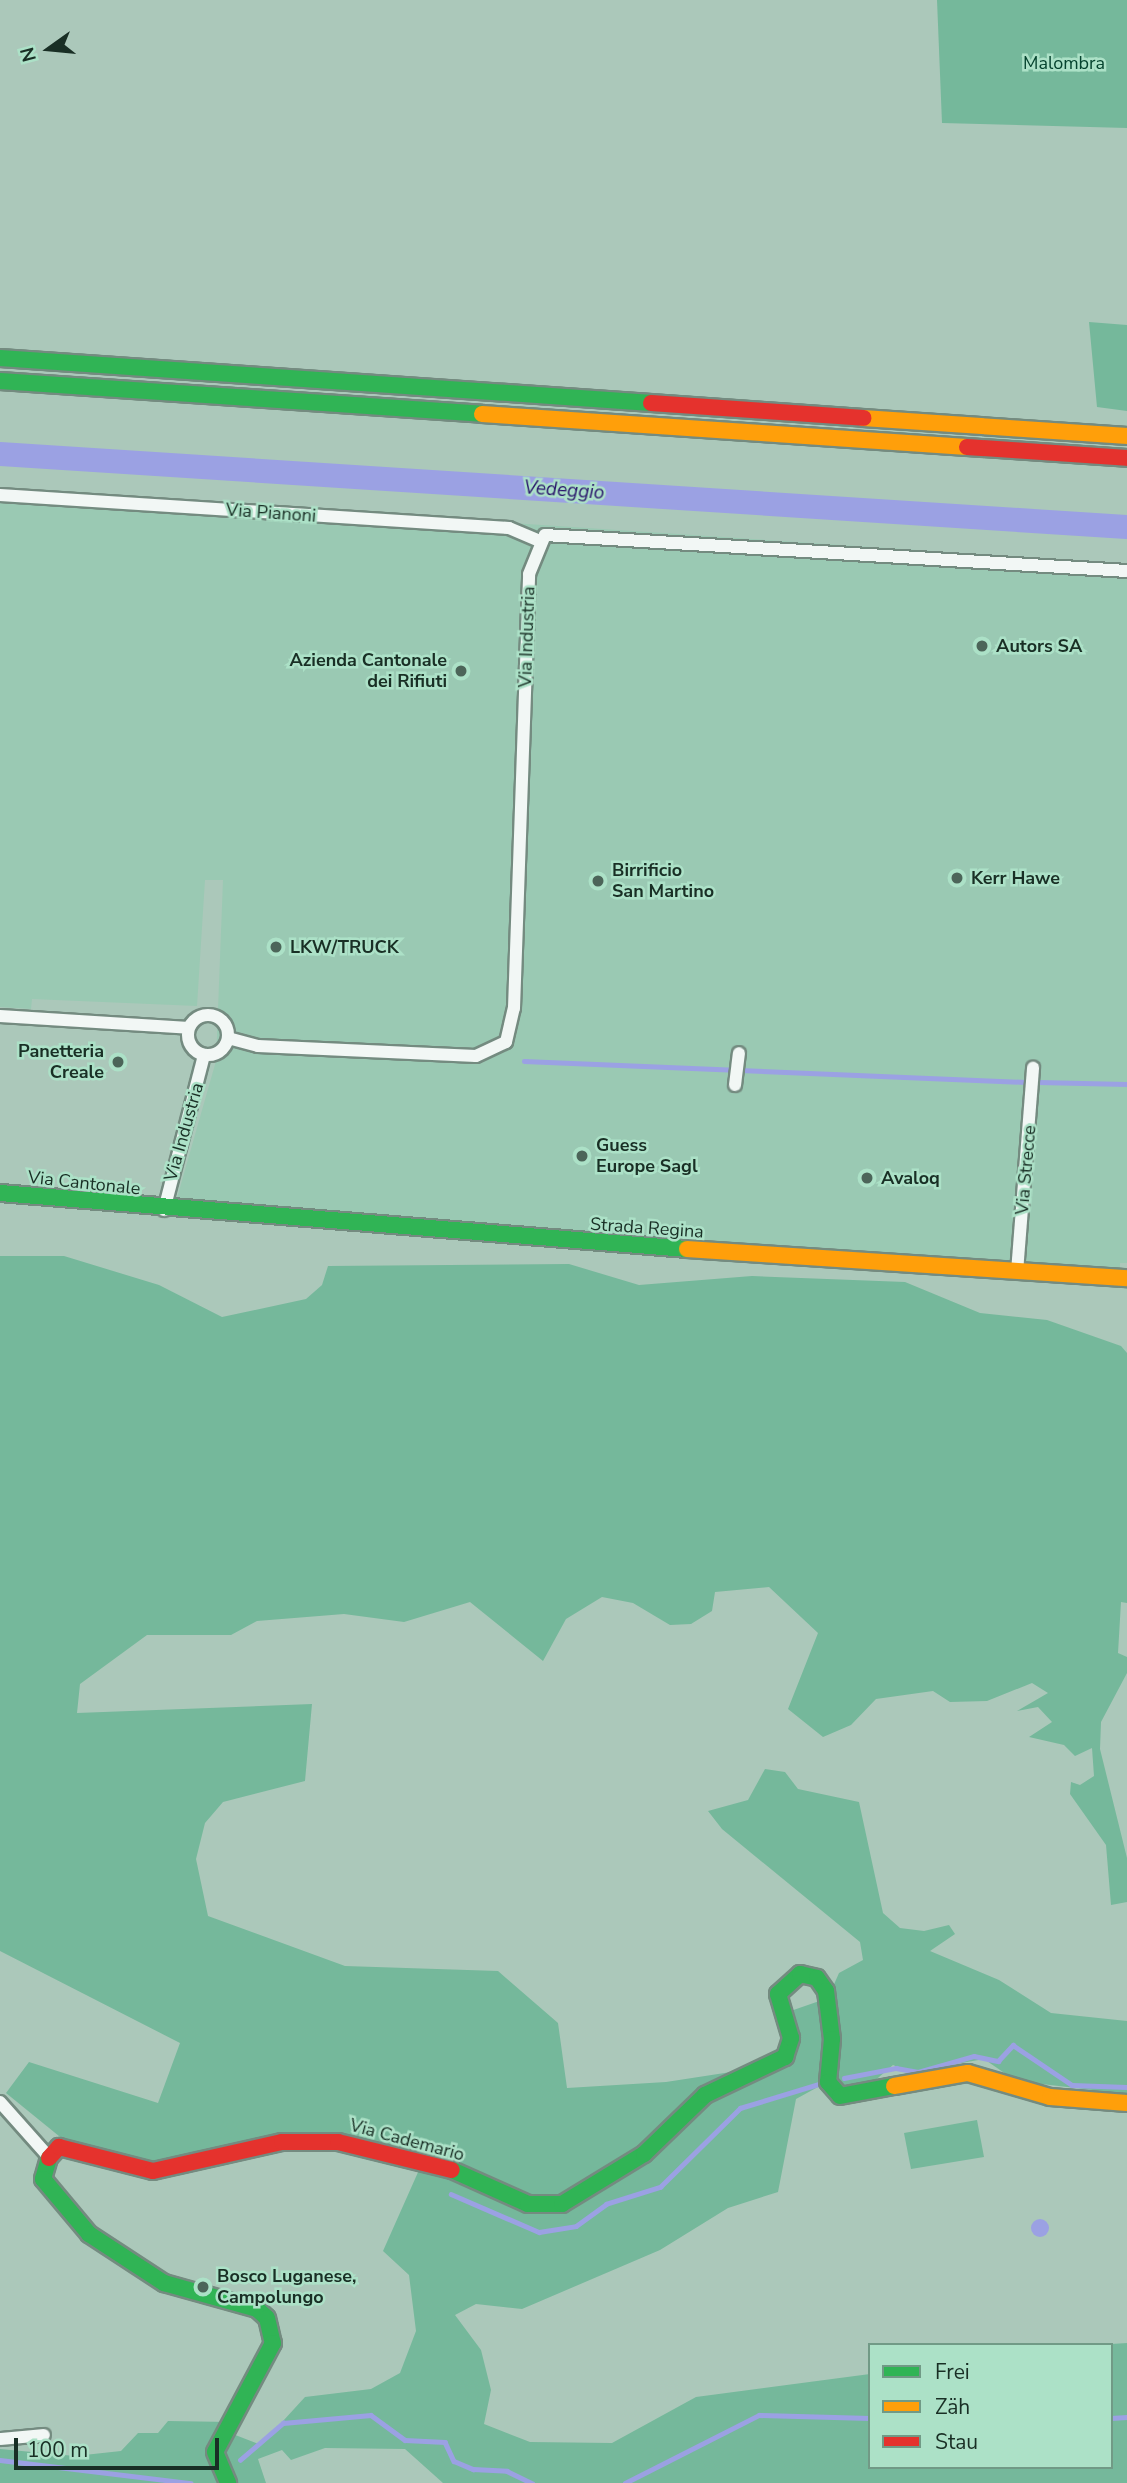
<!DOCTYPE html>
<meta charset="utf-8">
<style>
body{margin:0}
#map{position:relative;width:1127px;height:2483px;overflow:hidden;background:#abc8ba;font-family:"Nunito Sans",sans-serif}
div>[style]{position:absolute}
.built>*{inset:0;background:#9ac9b3}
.green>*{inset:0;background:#75b89b}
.water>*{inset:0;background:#9ba1e3}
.round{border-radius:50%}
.stream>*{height:4.5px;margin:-2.25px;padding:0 2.25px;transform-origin:2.25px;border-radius:2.25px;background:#9ba1e3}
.river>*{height:24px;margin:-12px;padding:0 12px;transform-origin:12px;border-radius:12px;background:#9ba1e3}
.roads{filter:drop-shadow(2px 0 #748b80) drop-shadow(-2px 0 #748b80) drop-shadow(0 2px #748b80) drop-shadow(0 -2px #748b80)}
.street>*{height:12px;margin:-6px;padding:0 6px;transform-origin:6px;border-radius:6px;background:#f2f7f5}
.street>.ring{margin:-6px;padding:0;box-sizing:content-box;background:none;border:12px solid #f2f7f5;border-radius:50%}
.fast>*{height:16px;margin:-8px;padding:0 8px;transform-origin:8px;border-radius:8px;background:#30b455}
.slow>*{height:16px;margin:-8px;padding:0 8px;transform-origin:8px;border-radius:8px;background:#ff9f0a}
.jam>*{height:16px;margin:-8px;padding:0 8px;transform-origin:8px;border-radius:8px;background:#e5322d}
.dots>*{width:19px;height:19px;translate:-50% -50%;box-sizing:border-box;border:4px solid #ace1c7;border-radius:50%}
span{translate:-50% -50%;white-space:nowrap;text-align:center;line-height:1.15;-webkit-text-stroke:5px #ace1c7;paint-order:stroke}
.park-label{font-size:18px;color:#05432e}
.street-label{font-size:18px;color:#192f25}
.poi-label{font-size:18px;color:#192f25;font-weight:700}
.left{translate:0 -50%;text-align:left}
.right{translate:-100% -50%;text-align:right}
.water-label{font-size:19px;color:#27126a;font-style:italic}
.legend{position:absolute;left:868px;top:2343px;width:245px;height:126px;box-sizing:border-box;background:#ace1c7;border:2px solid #719a86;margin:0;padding:9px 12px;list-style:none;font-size:21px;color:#192f25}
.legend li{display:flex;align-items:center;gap:14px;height:35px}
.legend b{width:35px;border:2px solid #719a86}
.north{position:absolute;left:14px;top:14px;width:70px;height:70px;-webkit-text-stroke:5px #ace1c7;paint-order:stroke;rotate:255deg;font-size:19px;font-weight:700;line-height:28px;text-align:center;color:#192f25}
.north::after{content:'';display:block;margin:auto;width:24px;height:32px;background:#192f25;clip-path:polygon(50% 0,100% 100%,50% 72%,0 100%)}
.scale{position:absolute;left:14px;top:2438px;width:205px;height:32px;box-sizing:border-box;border:4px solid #192f25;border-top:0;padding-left:9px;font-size:21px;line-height:24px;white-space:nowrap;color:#192f25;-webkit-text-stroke:5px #ace1c7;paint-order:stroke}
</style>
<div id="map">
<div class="built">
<div style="clip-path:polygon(0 489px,1127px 564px,1127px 1263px,1120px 1263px,1120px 1276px,492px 1236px,177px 1198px,216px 1061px,223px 880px,205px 880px,197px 1006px,32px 999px,31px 1009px,0 1007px)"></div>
</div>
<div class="green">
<div style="clip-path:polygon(937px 0,1127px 0,1127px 128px,942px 123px)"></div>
<div style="clip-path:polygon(1089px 322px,1127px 325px,1127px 411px,1097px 407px)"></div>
<div style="clip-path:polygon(0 1256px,64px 1256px,159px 1285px,222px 1317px,306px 1299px,322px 1285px,328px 1266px,569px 1264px,639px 1285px,752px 1276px,905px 1282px,980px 1313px,1047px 1320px,1121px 1346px,1127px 1353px,1127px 1603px,1121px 1602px,1118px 1653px,1127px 1657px,1127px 1673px,1101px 1722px,1100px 1749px,1127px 1858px,1127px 1902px,1111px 1905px,1106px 1845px,1070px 1794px,1071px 1782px,1080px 1785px,1094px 1776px,1092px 1748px,1075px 1756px,1064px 1745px,1029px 1737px,1052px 1722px,1038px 1707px,1017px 1711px,1048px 1693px,1032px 1683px,987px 1701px,950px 1702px,933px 1691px,876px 1699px,851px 1725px,823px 1737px,788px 1709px,818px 1633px,769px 1587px,715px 1592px,712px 1611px,691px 1624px,670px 1625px,633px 1603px,602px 1597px,566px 1619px,543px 1661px,470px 1602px,404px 1622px,344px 1614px,257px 1621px,231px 1635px,147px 1635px,80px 1684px,77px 1713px,312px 1704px,305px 1781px,223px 1802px,205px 1823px,196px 1859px,208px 1916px,345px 1966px,498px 1971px,558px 2023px,567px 2088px,666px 2082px,757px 2068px,785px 2056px,782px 2014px,828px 1998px,839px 1973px,863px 1960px,860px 1942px,722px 1829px,708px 1811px,748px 1800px,765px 1769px,785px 1772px,798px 1789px,859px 1802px,883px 1913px,900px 1928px,924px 1931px,949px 1925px,955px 1934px,930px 1951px,999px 1980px,1051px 2013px,1127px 2021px,1127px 2094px,1016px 2081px,984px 2059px,910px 2072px,893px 2065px,858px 2095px,827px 2082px,796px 2099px,778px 2192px,728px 2208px,660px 2250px,522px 2309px,476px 2304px,455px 2315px,481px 2350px,491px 2390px,484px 2424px,530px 2442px,612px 2443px,696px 2397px,870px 2374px,870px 2467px,1111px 2467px,1111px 2345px,1095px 2345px,1127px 2343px,1127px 2483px,443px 2483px,405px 2449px,325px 2448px,291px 2460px,282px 2450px,258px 2459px,266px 2483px,0 2483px,0 2449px,75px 2456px,121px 2451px,138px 2433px,158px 2433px,168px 2421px,230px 2422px,225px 2431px,261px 2445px,305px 2397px,371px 2389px,400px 2373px,416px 2331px,409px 2275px,383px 2251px,423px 2161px,319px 2140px,176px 2169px,70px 2145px,6px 2093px,29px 2062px,158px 2103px,180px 2043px,0 1951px)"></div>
<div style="clip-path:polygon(977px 2120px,984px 2157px,911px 2169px,904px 2133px)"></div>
</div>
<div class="water">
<div class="round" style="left:1031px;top:2219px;width:18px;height:18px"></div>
</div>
<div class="stream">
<div style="left:524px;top:1061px;width:502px;rotate:2.4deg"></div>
<div style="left:1038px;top:1082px;width:89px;rotate:1.3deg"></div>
<div style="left:844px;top:2078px;width:53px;rotate:-10.9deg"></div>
<div style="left:896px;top:2068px;width:22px;rotate:10deg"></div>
<div style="left:918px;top:2072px;width:58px;rotate:-15.9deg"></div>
<div style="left:974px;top:2056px;width:25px;rotate:12deg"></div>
<div style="left:998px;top:2061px;width:22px;rotate:-47deg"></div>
<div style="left:1013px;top:2045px;width:71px;rotate:34.1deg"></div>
<div style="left:1072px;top:2085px;width:55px;rotate:2.1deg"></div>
<div style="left:451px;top:2194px;width:96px;rotate:23.4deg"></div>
<div style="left:539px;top:2232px;width:37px;rotate:-9deg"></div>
<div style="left:576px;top:2226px;width:37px;rotate:-36deg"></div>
<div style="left:606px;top:2204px;width:57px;rotate:-17.5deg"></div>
<div style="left:660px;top:2187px;width:112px;rotate:-44.6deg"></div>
<div style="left:740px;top:2108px;width:83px;rotate:-16.9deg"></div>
<div style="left:1111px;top:2418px;width:16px;rotate:-4deg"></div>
<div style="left:0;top:2460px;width:192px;rotate:6.9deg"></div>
<div style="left:240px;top:2460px;width:57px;rotate:-40.7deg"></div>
<div style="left:283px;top:2423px;width:88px;rotate:-5.2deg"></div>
<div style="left:371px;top:2415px;width:42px;rotate:36.3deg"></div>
<div style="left:405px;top:2440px;width:40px;rotate:2.9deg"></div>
<div style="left:445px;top:2442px;width:21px;rotate:65deg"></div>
<div style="left:454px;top:2461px;width:21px;rotate:23deg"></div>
<div style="left:473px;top:2469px;width:34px;rotate:3deg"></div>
<div style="left:507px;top:2471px;width:28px;rotate:26deg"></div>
<div style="left:625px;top:2483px;width:150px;rotate:-26.9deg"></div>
<div style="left:759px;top:2415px;width:111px;rotate:1.5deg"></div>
</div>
<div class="river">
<div style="left:0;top:454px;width:1129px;rotate:3.71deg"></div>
</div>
<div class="roads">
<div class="street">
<div style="left:0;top:495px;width:510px;rotate:3.71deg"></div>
<div style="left:509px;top:528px;width:33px;rotate:23deg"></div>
<div class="ring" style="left:188px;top:1015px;width:28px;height:28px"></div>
<div style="left:0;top:1016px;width:189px;rotate:3.6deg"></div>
<div style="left:228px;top:1038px;width:31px;rotate:15deg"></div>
<div style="left:258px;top:1046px;width:218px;rotate:2.6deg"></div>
<div style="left:476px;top:1056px;width:33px;rotate:-25deg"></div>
<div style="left:506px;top:1042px;width:35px;rotate:-77deg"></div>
<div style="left:514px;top:1008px;width:434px;rotate:-88deg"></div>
<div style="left:529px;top:574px;width:42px;rotate:-67.7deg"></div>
<div style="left:545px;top:535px;width:583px;rotate:3.54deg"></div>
<div style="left:735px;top:1085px;width:32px;rotate:-83deg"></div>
<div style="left:164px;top:1210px;width:160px;rotate:-75.5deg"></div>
<div style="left:1017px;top:1272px;width:205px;rotate:-85.5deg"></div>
<div style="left:0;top:2102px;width:72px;rotate:48.4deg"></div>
<div style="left:0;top:2439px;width:44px;rotate:-5.2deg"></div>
</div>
<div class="fast">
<div style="left:0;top:358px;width:653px;rotate:3.95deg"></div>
<div style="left:0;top:381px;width:483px;rotate:3.9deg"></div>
<div style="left:0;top:1193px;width:689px;rotate:4.66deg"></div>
<div style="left:49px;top:2158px;width:22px;rotate:106deg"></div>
<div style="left:43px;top:2179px;width:72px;rotate:50.1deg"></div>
<div style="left:89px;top:2234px;width:90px;rotate:33.2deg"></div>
<div style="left:164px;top:2283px;width:97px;rotate:15.6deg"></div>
<div style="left:257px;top:2309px;width:13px;rotate:42deg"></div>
<div style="left:267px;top:2318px;width:26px;rotate:77deg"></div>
<div style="left:273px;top:2343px;width:123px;rotate:118deg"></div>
<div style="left:215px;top:2452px;width:34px;rotate:67deg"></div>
<div style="left:452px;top:2170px;width:83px;rotate:24.1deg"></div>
<div style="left:528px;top:2204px;width:34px"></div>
<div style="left:562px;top:2204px;width:96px;rotate:-31.4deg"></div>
<div style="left:644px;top:2154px;width:85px;rotate:-44deg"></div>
<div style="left:705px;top:2095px;width:89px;rotate:-25.4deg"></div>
<div style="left:785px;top:2057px;width:20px;rotate:-72deg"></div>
<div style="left:791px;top:2038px;width:46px;rotate:-106.5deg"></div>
<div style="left:778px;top:1994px;width:30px;rotate:-42deg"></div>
<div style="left:800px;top:1974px;width:17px;rotate:13deg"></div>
<div style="left:817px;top:1978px;width:16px;rotate:55deg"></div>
<div style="left:826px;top:1991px;width:48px;rotate:82.9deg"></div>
<div style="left:832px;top:2039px;width:43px;rotate:95.3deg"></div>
<div style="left:828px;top:2082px;width:18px;rotate:49deg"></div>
<div style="left:840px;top:2096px;width:55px;rotate:-10.5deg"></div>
</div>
<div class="slow">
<div style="left:482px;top:414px;width:486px;rotate:3.9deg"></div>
<div style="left:863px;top:418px;width:265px;rotate:3.9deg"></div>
<div style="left:687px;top:1249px;width:441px;rotate:3.8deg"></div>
<div style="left:894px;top:2086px;width:75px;rotate:-10deg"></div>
<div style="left:968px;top:2073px;width:85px;rotate:16.3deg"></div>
<div style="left:1050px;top:2097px;width:77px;rotate:4.5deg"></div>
</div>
<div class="jam">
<div style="left:651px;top:403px;width:213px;rotate:4deg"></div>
<div style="left:967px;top:447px;width:160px;rotate:3.9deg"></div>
<div style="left:49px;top:2158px;width:15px;rotate:-48deg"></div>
<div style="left:59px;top:2147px;width:97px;rotate:14.3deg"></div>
<div style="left:153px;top:2171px;width:132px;rotate:-12.7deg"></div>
<div style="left:282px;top:2142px;width:56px"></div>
<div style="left:338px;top:2142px;width:117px;rotate:13.8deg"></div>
</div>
</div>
<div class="dots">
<div style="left:982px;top:646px;background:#4c6559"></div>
<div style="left:461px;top:671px;background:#4c6559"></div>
<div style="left:957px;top:878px;background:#4c6559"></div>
<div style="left:598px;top:881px;background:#4c6559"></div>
<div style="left:276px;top:947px;background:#4c6559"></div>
<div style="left:118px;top:1062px;background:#4c6559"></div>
<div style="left:582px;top:1156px;background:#4c6559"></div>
<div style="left:867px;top:1178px;background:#4c6559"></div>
<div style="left:203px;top:2287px;background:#4c6559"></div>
</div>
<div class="park-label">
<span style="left:1064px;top:63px">Malombra</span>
</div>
<div class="street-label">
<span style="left:271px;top:513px;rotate:4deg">Via Pianoni</span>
<span style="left:527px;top:637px;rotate:-88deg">Via Industria</span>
<span style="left:184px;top:1132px;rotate:-74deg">Via Industria</span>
<span style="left:1026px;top:1170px;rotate:-85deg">Via Strecce</span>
<span style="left:84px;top:1183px;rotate:6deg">Via Cantonale</span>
<span style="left:647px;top:1228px;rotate:4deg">Strada Regina</span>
<span style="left:407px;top:2140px;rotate:15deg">Via Cademario</span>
</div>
<div class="poi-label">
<span class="left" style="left:996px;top:646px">Autors SA</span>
<span class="right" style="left:447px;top:671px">Azienda Cantonale<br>dei Rifiuti</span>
<span class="left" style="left:612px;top:881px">Birrificio<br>San Martino</span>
<span class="left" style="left:971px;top:878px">Kerr Hawe</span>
<span class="left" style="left:290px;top:947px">LKW/TRUCK</span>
<span class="right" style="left:104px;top:1062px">Panetteria<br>Creale</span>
<span class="left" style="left:596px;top:1156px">Guess<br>Europe Sagl</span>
<span class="left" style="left:881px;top:1178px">Avaloq</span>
<span class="left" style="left:217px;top:2287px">Bosco Luganese,<br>Campolungo</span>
</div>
<div class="water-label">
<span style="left:564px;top:491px;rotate:4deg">Vedeggio</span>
</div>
<ul class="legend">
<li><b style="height:9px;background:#30b455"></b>Frei</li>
<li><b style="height:9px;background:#ff9f0a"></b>Zäh</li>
<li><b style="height:9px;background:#e5322d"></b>Stau</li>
</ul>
<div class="north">N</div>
<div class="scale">100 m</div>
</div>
